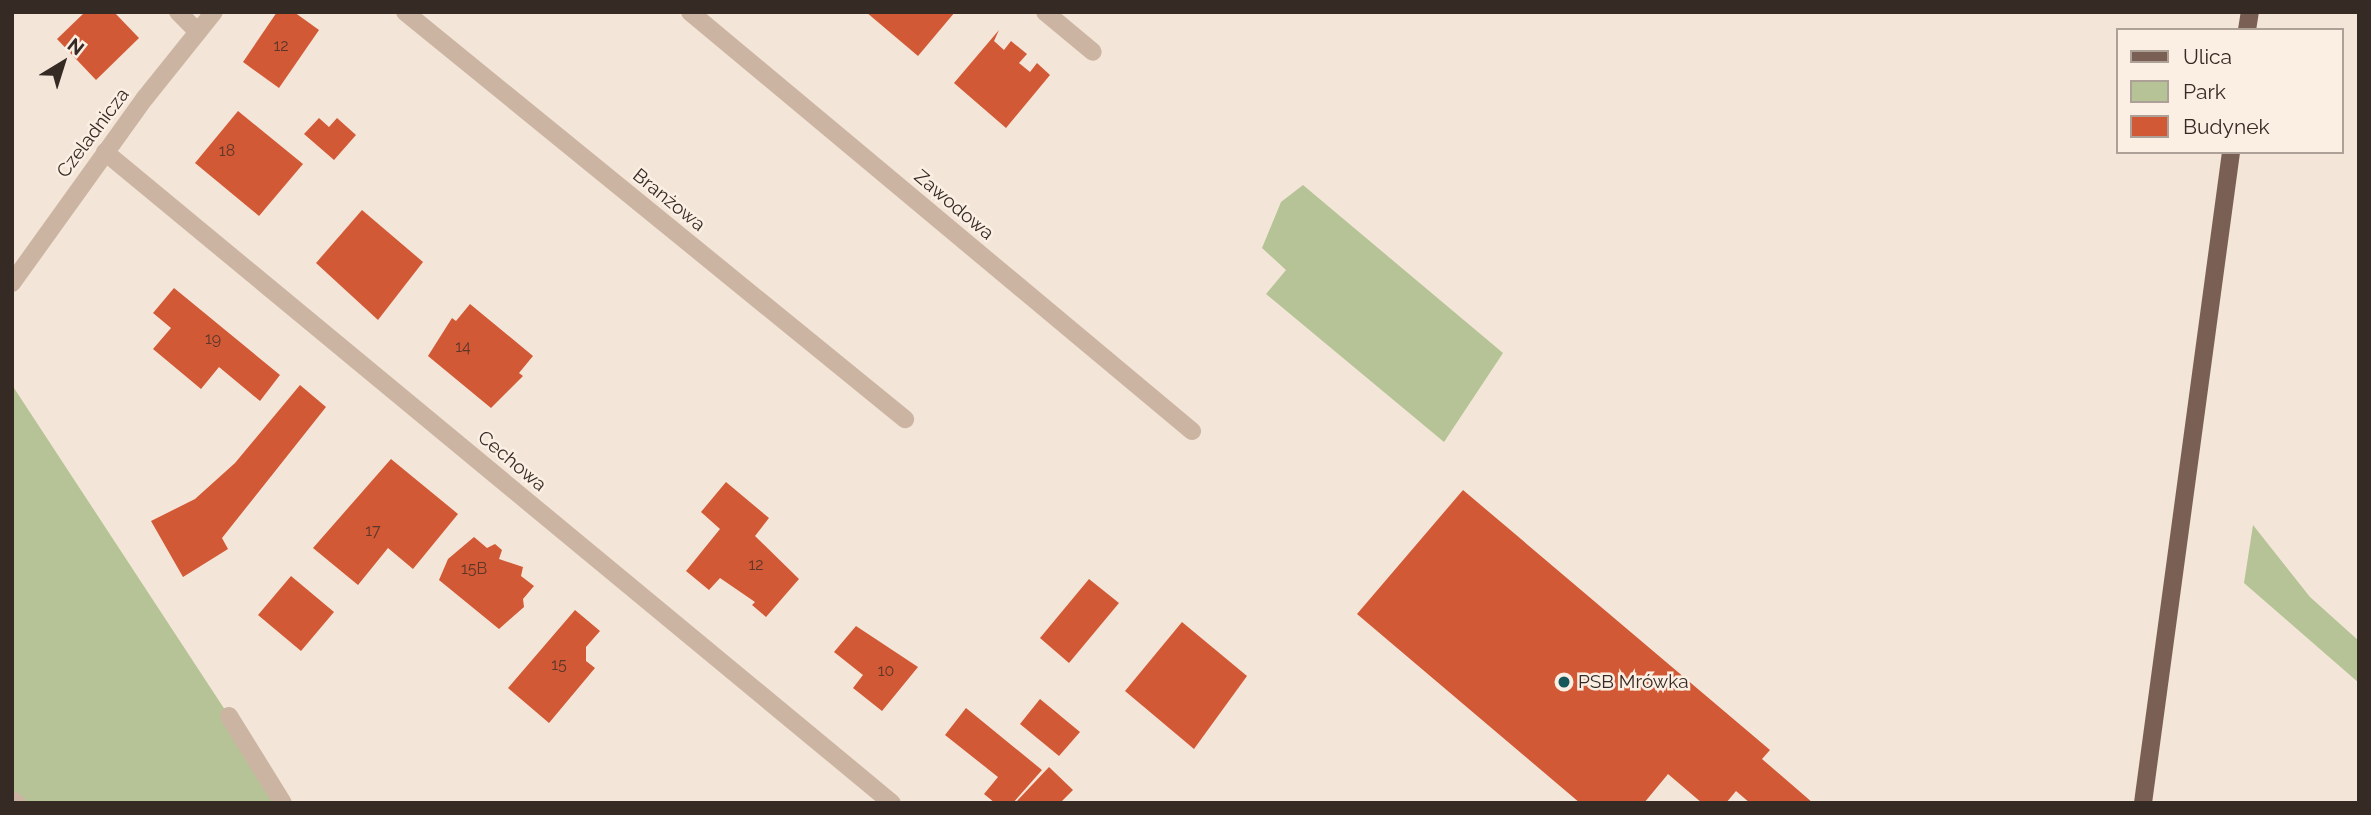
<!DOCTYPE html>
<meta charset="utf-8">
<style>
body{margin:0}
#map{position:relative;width:2371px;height:815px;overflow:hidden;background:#f3e5d7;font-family:Raleway,sans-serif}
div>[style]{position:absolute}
.green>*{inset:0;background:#b5c396}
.building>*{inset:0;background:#d25936}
.minor>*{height:18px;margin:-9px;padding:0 9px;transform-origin:9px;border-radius:9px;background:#ccb4a2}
.major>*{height:18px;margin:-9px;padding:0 9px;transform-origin:9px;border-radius:9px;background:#7a6054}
.dots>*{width:19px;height:19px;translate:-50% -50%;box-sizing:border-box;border:4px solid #fbefe3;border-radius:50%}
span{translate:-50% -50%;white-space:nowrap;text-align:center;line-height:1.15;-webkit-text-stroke:5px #fbefe3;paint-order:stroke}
.number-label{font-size:16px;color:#5d3629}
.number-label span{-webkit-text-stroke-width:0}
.street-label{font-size:19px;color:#362a25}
.poi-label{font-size:19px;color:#362a25}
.left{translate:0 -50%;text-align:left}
.frame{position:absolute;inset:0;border:14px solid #362a25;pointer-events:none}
.legend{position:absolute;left:2116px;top:28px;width:228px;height:126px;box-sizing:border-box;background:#fbefe3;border:2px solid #aca097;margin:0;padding:9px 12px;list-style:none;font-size:21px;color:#362a25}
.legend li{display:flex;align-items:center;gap:14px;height:35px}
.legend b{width:35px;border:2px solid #aca097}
.north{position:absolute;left:28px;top:28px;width:70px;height:70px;-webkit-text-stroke:5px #fbefe3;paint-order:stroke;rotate:38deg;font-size:19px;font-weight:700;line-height:28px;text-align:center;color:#362a25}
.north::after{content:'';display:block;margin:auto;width:24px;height:32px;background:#362a25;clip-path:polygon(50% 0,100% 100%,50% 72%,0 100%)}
</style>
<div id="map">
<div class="green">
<div style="clip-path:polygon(1303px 185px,1503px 353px,1444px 442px,1266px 294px,1286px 270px,1262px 248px,1281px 202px)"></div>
<div style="clip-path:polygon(12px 385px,229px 716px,283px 803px,12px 803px)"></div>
<div style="clip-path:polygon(2253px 525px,2310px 597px,2359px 641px,2359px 683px,2244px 583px)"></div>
</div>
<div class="building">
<div style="clip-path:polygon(85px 12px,114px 12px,139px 38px,96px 80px,57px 39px)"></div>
<div style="clip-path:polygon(277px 12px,294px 12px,319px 30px,279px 88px,243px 62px)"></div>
<div style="clip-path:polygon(866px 12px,955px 12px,918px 56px)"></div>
<div style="clip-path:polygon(999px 30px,994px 41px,1004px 50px,1011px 41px,1027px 54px,1019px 63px,1030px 72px,1037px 63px,1050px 75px,1006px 128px,954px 83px)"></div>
<div style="clip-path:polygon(238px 111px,303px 164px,259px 216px,195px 163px)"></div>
<div style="clip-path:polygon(319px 118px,329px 127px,337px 118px,356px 135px,334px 160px,304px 134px)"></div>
<div style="clip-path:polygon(362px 210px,423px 262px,378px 320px,316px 263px)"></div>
<div style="clip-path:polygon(174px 288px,280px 375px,260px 401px,219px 367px,201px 389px,153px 349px,171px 328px,153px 313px)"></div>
<div style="clip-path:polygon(470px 304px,533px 356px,519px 373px,523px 376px,491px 408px,428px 356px,452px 318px,456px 321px)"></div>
<div style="clip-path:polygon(300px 385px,326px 407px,222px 538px,228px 549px,183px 577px,151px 521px,195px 499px,235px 463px)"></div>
<div style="clip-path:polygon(391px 459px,458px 514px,413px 569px,388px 548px,358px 585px,313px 548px)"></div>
<div style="clip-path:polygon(726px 482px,769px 518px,755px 536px,799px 579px,766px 617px,752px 605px,755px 602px,720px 578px,709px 590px,686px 571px,720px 529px,701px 512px)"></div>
<div style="clip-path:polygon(1463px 490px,1770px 750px,1762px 759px,1813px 803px,1750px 803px,1736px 791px,1726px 803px,1702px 803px,1668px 774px,1644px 803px,1580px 803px,1357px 614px)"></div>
<div style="clip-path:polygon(474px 537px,487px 548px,495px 544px,502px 550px,499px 559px,523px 567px,521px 576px,534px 586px,523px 599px,524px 607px,499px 629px,439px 580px,448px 559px)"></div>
<div style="clip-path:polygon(291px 576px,334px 612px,301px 651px,258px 615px)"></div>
<div style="clip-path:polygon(1089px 579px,1119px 603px,1069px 663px,1040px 638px)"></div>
<div style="clip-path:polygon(575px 610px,600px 631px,586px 647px,586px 661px,595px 668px,549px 723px,508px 688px)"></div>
<div style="clip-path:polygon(1182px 622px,1247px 676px,1194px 749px,1125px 691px)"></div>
<div style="clip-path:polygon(856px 626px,918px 667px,882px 711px,853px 688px,863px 675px,834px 652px)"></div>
<div style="clip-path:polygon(1040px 699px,1080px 732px,1059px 756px,1020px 724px)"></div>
<div style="clip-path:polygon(966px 708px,1042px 770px,1013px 803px,995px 803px,984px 794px,998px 777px,945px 735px)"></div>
<div style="clip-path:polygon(1049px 767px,1073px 790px,1060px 803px,1015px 803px)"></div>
</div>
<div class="minor">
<div style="left:178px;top:12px;width:28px;rotate:45deg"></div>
<div style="left:405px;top:12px;width:645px;rotate:39.15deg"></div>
<div style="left:690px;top:12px;width:654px;rotate:39.85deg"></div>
<div style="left:1045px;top:12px;width:62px;rotate:39.8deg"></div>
<div style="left:105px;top:152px;width:1021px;rotate:39.6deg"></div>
<div style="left:12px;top:283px;width:228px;rotate:-54.3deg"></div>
<div style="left:145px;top:98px;width:110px;rotate:-51.3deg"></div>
<div style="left:229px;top:716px;width:102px;rotate:58.2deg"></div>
<div style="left:12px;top:800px;width:6px;rotate:31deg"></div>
</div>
<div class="major">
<div style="left:2247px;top:30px;width:18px;rotate:-81deg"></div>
<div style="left:2143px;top:803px;width:657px;rotate:-82.3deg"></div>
</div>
<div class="dots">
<div style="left:1564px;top:682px;background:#17585b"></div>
</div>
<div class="number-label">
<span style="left:281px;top:46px">12</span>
<span style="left:227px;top:151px">18</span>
<span style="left:213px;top:339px">19</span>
<span style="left:463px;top:347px">14</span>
<span style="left:373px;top:531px">17</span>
<span style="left:756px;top:565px">12</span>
<span style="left:474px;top:569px">15B</span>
<span style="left:559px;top:665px">15</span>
<span style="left:886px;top:671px">10</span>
</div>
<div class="street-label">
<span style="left:93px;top:133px;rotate:-53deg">Czeladnicza</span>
<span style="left:669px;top:200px;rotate:39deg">Branżowa</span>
<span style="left:954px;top:205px;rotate:40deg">Zawodowa</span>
<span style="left:512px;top:461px;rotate:40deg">Cechowa</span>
</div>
<div class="poi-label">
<span class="left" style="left:1578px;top:682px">PSB Mrówka</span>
</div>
<div class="frame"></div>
<ul class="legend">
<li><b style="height:9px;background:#7a6054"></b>Ulica</li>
<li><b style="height:19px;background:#b5c396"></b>Park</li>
<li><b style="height:19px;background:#d25936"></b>Budynek</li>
</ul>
<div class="north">N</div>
</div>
